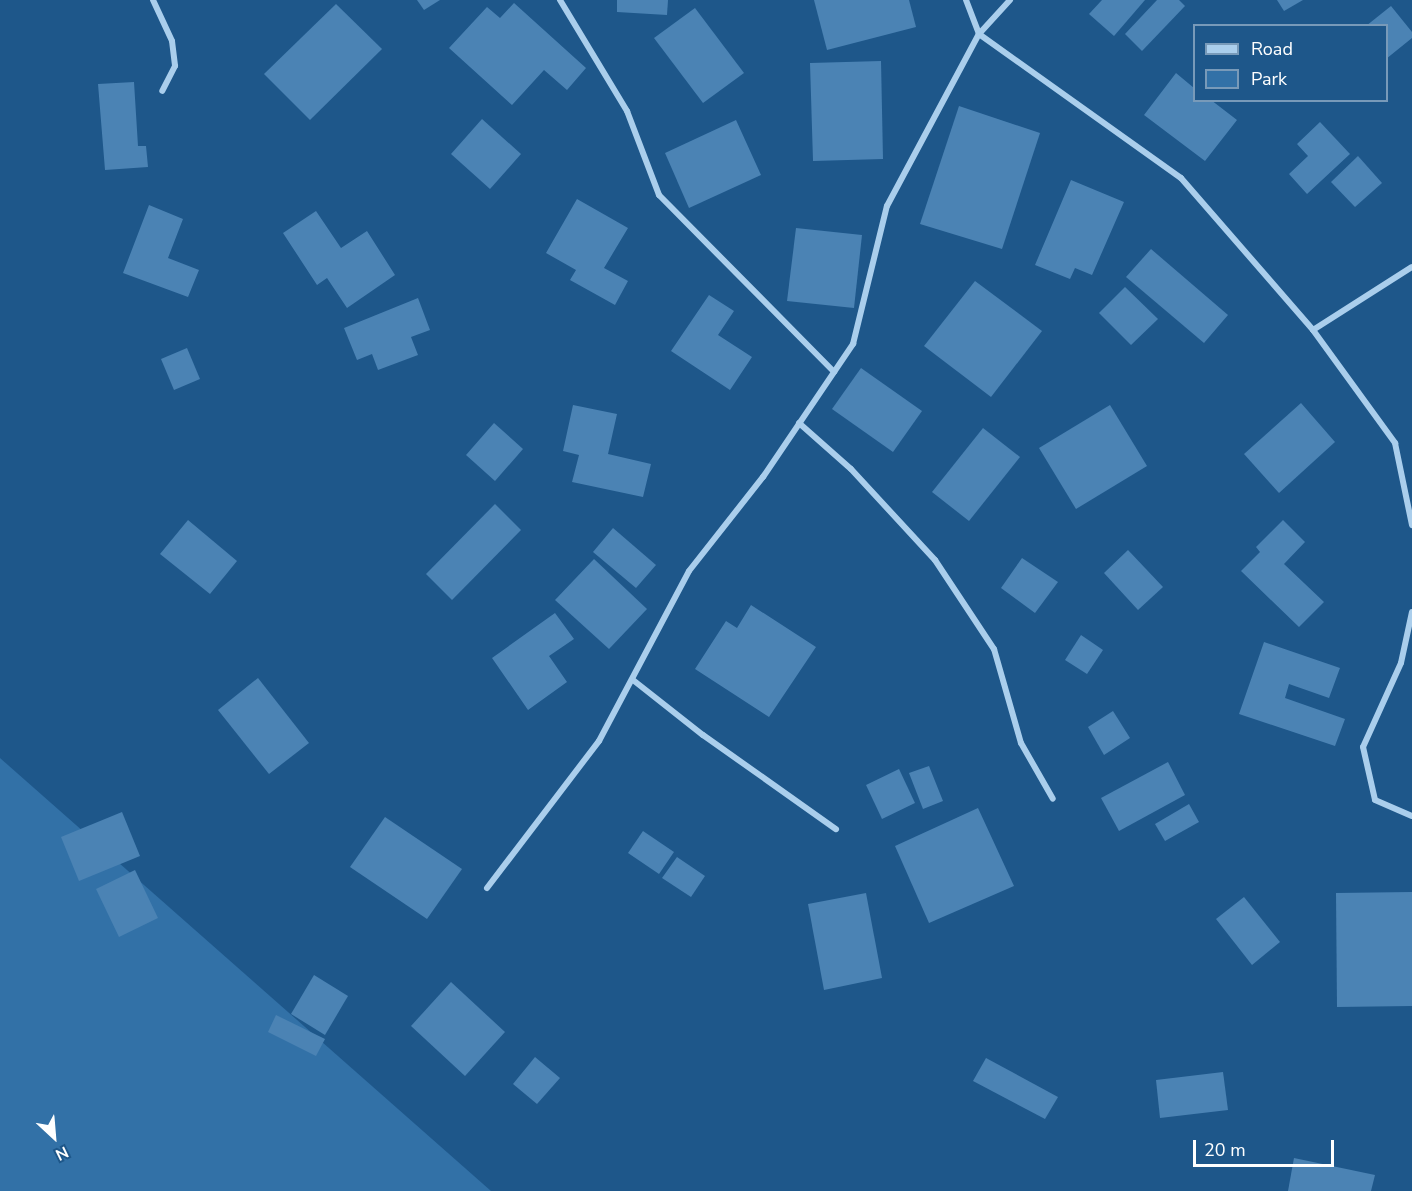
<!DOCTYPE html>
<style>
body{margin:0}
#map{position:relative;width:1412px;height:1191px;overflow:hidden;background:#1e578a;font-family:"Nunito Sans",sans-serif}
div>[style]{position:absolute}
.green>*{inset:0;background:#3271a7}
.building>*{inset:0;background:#4b83b4}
.street>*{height:6px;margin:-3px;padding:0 3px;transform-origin:3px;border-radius:3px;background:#aaceec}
span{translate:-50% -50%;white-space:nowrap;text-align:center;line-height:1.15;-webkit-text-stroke:4.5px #1e578a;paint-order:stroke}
.legend{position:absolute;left:1193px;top:24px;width:195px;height:78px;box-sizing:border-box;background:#1e578a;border:2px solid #789ab9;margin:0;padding:8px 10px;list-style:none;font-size:18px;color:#fff}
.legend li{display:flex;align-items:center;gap:12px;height:30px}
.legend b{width:30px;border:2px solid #789ab9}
.north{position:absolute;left:24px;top:1107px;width:60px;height:60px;-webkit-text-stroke:4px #1e578a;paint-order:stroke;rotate:154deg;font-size:16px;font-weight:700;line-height:24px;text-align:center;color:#fff}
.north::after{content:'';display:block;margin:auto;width:21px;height:27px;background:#fff;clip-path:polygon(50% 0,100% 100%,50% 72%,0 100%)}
.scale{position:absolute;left:1193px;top:1140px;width:141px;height:27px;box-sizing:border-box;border:3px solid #fff;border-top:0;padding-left:8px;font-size:18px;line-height:21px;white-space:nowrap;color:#fff;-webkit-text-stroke:4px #1e578a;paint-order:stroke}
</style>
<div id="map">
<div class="green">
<div style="clip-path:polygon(0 758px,491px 1191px,0 1191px)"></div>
</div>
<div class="building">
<div style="clip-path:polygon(417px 0,440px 0,424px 10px)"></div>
<div style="clip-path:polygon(617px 0,668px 0,667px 15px,617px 12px)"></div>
<div style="clip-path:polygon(814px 0,909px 0,916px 27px,827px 50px)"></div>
<div style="clip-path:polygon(1102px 0,1145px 0,1114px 36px,1089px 14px)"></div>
<div style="clip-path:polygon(1157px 0,1179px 0,1185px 6px,1142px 51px,1125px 34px)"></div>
<div style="clip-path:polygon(1277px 0,1303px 0,1284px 11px)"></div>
<div style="clip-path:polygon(514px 3px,586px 68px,567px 90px,544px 70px,512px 105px,449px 48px,487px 7px,500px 18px)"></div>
<div style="clip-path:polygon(336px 4px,382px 49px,310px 120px,264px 74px)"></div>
<div style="clip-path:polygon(1391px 6px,1412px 32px,1412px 38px,1386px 59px,1386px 26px,1366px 26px)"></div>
<div style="clip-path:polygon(695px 8px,744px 73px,703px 103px,654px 38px)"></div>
<div style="clip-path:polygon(881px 61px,883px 159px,813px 161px,810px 63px)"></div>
<div style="clip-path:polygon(1176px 73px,1194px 88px,1194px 100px,1211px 100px,1237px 120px,1205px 161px,1144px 115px)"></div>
<div style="clip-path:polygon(134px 82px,138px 146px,146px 146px,148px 167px,105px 170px,98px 84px)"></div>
<div style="clip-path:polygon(959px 106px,1040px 133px,1002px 249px,920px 224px)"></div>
<div style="clip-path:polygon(482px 119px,521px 154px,490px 189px,451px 154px)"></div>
<div style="clip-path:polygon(736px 120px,761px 175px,689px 208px,665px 153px)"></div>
<div style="clip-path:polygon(1320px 122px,1350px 154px,1307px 194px,1289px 174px,1308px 156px,1297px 144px)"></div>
<div style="clip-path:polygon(1358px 156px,1382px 183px,1355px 207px,1331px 182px)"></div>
<div style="clip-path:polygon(1071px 180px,1124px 202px,1092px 275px,1075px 268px,1070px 279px,1035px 265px)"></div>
<div style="clip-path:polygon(577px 199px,628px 228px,604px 268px,628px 281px,615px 305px,570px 280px,576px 270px,546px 253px)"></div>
<div style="clip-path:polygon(149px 205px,183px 219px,168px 258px,199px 270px,188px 297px,123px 273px)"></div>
<div style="clip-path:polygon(316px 211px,341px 248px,367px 231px,395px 275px,347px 308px,327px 278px,317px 285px,283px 233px)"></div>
<div style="clip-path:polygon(796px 228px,862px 235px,854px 308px,787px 301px)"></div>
<div style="clip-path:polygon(1151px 249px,1228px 315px,1204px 343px,1126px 277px)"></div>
<div style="clip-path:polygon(975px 281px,1042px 331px,991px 397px,924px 346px)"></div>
<div style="clip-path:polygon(1125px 287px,1158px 319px,1131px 345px,1099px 313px)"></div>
<div style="clip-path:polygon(709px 295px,734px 311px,718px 335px,752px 357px,730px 390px,671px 351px)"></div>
<div style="clip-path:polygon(418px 298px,430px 330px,411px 337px,418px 355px,378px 370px,372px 354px,357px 360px,344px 328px)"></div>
<div style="clip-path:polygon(187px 348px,200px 379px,174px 390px,161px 359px)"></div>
<div style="clip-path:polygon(861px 368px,922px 411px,893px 452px,832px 409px)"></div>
<div style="clip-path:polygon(1301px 403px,1335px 442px,1279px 493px,1244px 454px)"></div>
<div style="clip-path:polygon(573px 405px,617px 414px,608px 454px,651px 464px,643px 497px,572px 482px,579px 455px,563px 451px)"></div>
<div style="clip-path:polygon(1110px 405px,1147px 466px,1076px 509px,1039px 448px)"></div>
<div style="clip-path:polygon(494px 423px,523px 449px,495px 481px,466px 455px)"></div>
<div style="clip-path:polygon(983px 428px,1020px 457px,969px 521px,932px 492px)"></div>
<div style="clip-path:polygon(495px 504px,521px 530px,452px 600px,426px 574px)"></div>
<div style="clip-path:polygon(188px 520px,237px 561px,210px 594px,160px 554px)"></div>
<div style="clip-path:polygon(1283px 520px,1305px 542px,1284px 564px,1324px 602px,1299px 627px,1241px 571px,1260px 552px,1256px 547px)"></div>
<div style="clip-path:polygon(613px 528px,656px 565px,636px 588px,593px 552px)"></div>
<div style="clip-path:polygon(1128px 550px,1163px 587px,1138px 610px,1104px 573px)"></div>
<div style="clip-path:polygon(1022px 558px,1058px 582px,1035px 613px,1001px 588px)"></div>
<div style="clip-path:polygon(594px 559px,647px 609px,609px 649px,555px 600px)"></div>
<div style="clip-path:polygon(751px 605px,816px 647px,769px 717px,695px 669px,726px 621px,737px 628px)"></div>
<div style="clip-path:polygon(555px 613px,574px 639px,549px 656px,567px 682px,528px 710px,492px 658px)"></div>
<div style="clip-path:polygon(1081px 635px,1103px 650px,1087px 674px,1065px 660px)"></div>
<div style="clip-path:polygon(1264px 642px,1340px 668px,1329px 698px,1289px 684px,1285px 698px,1345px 719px,1335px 746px,1239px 714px)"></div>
<div style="clip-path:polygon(258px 678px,309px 743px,269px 774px,218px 710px)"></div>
<div style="clip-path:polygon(1113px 711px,1130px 738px,1104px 755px,1088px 727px)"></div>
<div style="clip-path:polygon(1168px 762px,1185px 795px,1119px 831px,1101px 798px)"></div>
<div style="clip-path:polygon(929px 766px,943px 801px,923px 809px,909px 773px)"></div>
<div style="clip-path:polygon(899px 769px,915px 803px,882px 819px,866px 785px)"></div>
<div style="clip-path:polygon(1189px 804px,1199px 822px,1165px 841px,1155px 824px)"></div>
<div style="clip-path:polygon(978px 808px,1014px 886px,929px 923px,895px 846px)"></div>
<div style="clip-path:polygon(122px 812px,140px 856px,79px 881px,61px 837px)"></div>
<div style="clip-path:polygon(385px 817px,462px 869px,427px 919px,350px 867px)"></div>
<div style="clip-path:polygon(643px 831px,674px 852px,659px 874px,628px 853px)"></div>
<div style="clip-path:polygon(677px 857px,705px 876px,691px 897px,662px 878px)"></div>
<div style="clip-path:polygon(135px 870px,158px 918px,119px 937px,96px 889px)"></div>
<div style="clip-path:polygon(1412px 892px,1412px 1006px,1337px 1007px,1336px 893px)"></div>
<div style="clip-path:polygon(866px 893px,882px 978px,824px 990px,808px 904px)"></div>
<div style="clip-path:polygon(1244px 897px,1280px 942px,1252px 965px,1216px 919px)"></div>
<div style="clip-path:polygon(314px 975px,348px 996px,325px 1035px,291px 1014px)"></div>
<div style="clip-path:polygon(451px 982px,505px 1032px,465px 1076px,411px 1026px)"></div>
<div style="clip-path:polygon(276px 1015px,325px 1039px,316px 1056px,268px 1032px)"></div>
<div style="clip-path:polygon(535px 1057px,560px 1078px,537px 1104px,513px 1084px)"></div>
<div style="clip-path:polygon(986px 1058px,1058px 1097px,1045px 1119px,973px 1081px)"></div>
<div style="clip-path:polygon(1223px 1072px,1228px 1110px,1160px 1118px,1156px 1080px)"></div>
<div style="clip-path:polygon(1294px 1158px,1375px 1175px,1371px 1191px,1288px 1191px)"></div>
</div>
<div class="street">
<div style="left:153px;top:0;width:45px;rotate:65.1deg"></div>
<div style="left:172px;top:41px;width:25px;rotate:83deg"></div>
<div style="left:175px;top:66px;width:28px;rotate:117deg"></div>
<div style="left:560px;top:0;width:130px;rotate:58.9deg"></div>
<div style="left:627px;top:111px;width:90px;rotate:69.1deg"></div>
<div style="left:659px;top:195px;width:249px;rotate:45.3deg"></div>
<div style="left:966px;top:0;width:36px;rotate:69deg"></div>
<div style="left:979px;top:34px;width:248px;rotate:35.5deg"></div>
<div style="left:1181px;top:178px;width:201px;rotate:49deg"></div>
<div style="left:1313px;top:330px;width:140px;rotate:54deg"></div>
<div style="left:1395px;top:443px;width:84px;rotate:78.3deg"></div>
<div style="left:1313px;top:330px;width:117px;rotate:-32.5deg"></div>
<div style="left:799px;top:423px;width:69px;rotate:41.5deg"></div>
<div style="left:851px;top:469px;width:124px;rotate:47.3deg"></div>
<div style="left:935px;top:560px;width:107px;rotate:56.5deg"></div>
<div style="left:994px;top:649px;width:98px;rotate:74deg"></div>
<div style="left:1021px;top:743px;width:64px;rotate:60.3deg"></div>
<div style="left:1412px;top:612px;width:52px;rotate:102.2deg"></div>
<div style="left:1401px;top:663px;width:92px;rotate:114.3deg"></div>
<div style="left:1363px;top:747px;width:54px;rotate:77.2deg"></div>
<div style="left:1375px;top:800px;width:40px;rotate:23.4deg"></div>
<div style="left:633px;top:680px;width:89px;rotate:38.2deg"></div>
<div style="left:703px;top:735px;width:163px;rotate:35.3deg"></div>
<div style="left:487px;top:888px;width:185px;rotate:-52.7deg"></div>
<div style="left:599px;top:741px;width:192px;rotate:-62.1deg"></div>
<div style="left:689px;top:571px;width:120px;rotate:-51.8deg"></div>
<div style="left:763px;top:477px;width:161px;rotate:-55.9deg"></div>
<div style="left:853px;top:344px;width:142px;rotate:-76.2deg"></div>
<div style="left:887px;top:206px;width:195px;rotate:-61.9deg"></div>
<div style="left:979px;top:34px;width:46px;rotate:-47.6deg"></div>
</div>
<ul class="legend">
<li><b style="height:8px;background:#aaceec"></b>Road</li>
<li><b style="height:16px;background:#3271a7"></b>Park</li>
</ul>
<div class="north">N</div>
<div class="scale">20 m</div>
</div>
